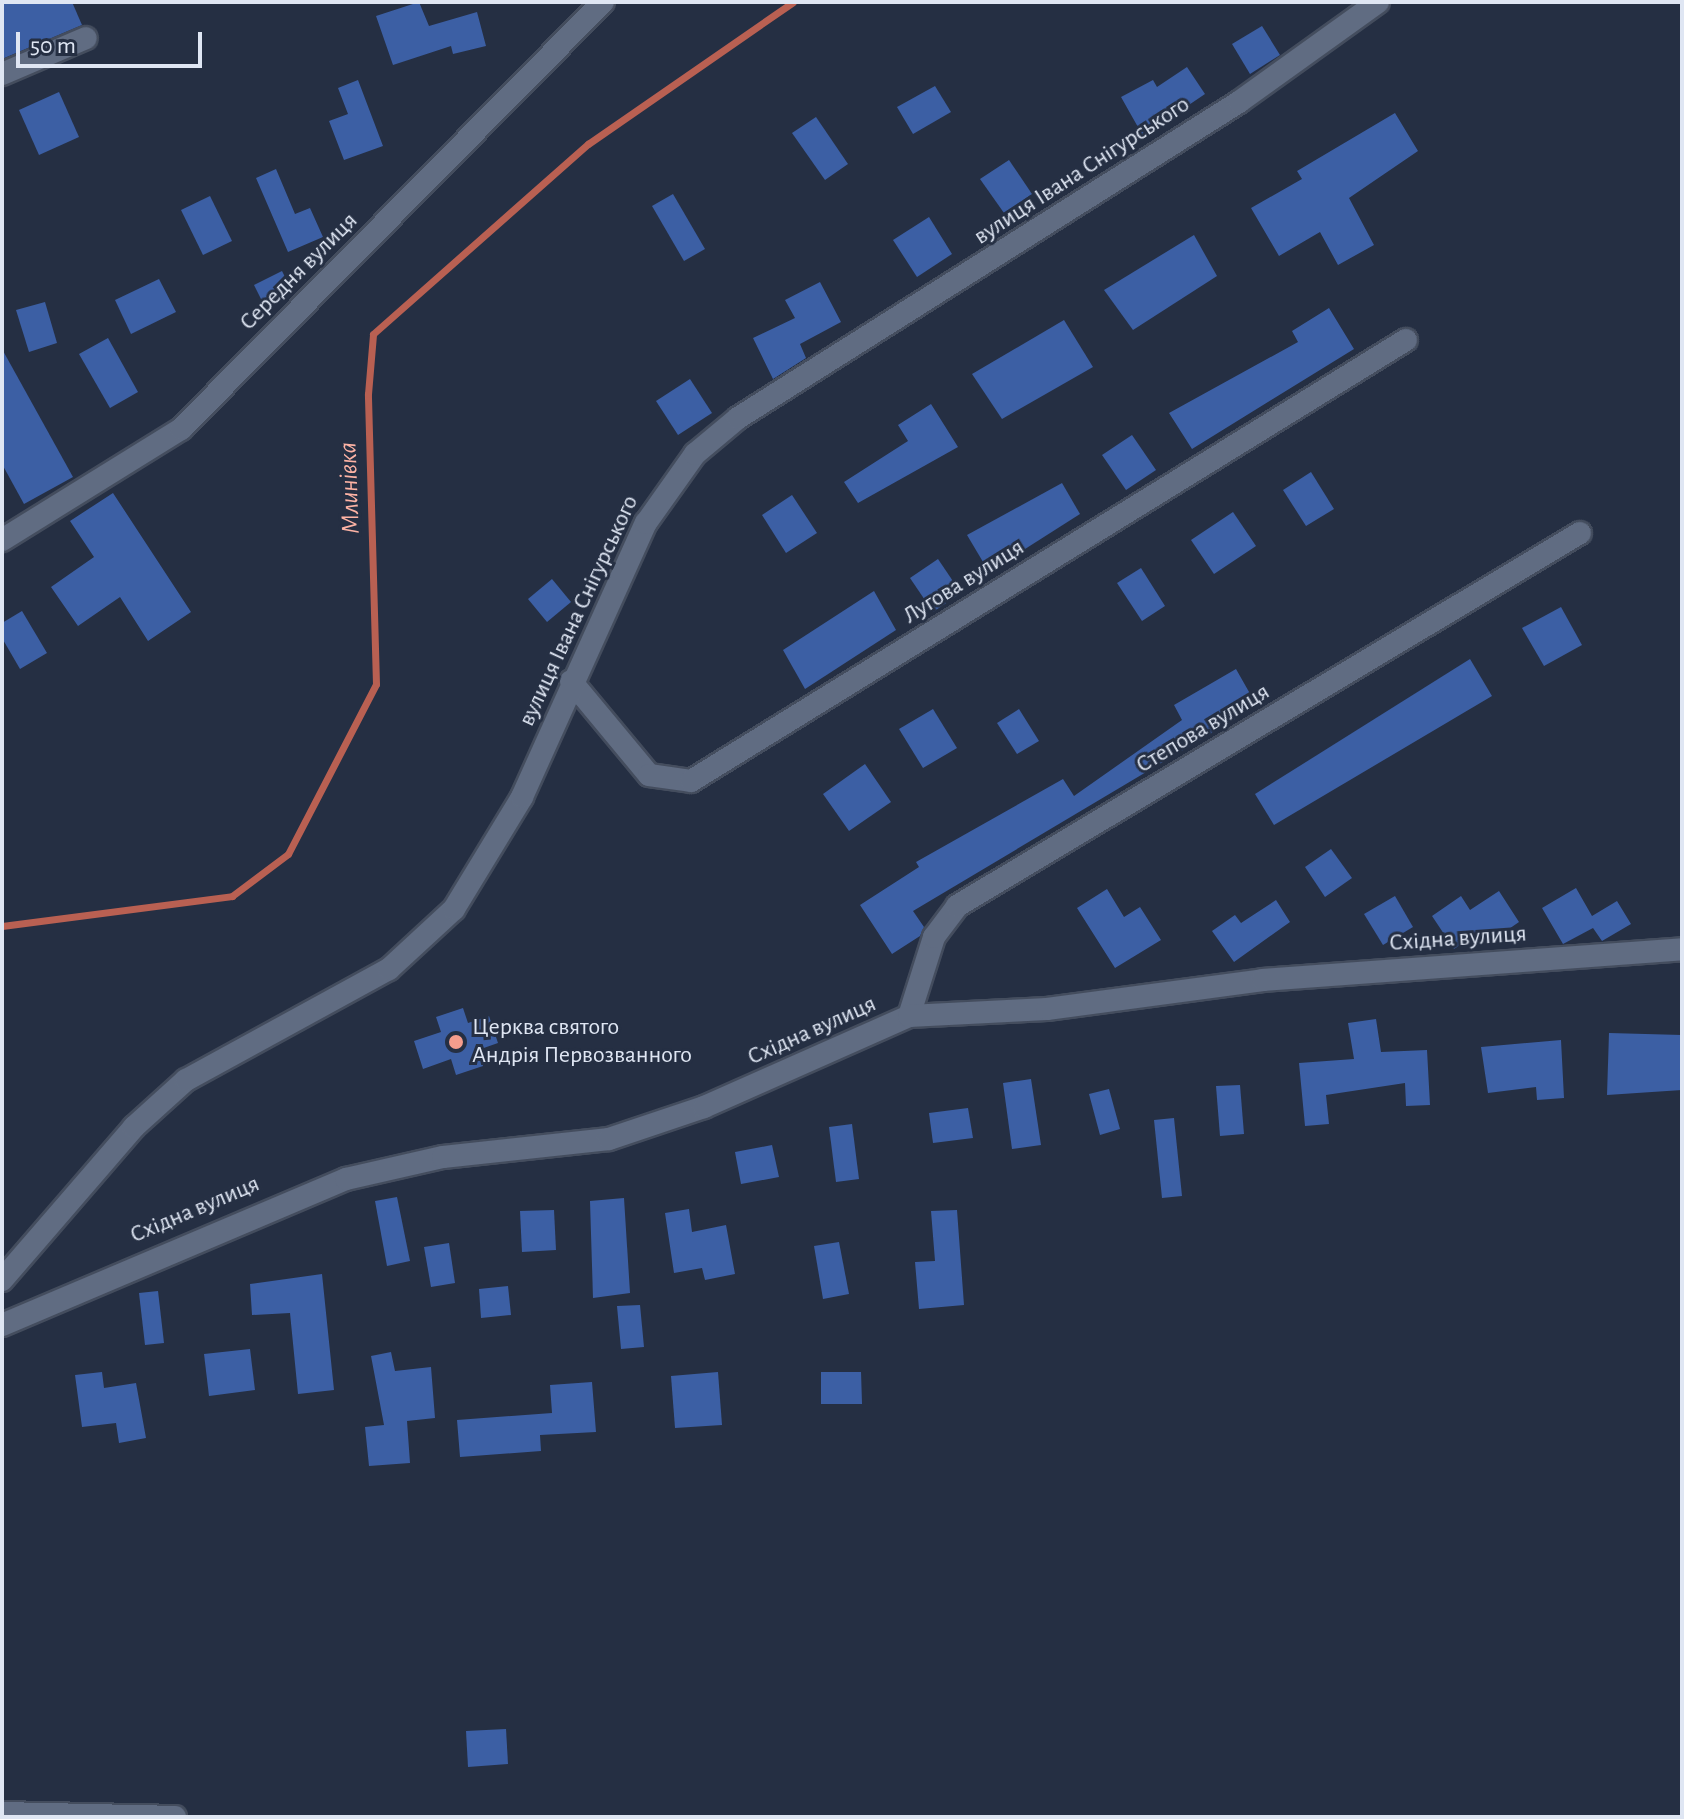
<!DOCTYPE html>
<meta charset="utf-8">
<style>
body{margin:0}
#map{position:relative;width:1684px;height:1819px;overflow:hidden;background:#252f43;font-family:"Alegreya Sans",sans-serif}
div>[style]{position:absolute}
.stream>*{height:7px;margin:-3.5px;padding:0 3.5px;transform-origin:3.5px;border-radius:3.5px;background:#b96052}
.building>*{inset:0;background:#3c5fa4}
.roads{filter:drop-shadow(2px 0 #444d5e) drop-shadow(-2px 0 #444d5e) drop-shadow(0 2px #444d5e) drop-shadow(0 -2px #444d5e)}
.street>*{height:22px;margin:-11px;padding:0 11px;transform-origin:11px;border-radius:11px;background:#606c82}
.dots>*{width:22px;height:22px;translate:-50% -50%;box-sizing:border-box;border:4px solid #252f43;border-radius:50%}
span{translate:-50% -50%;white-space:nowrap;text-align:center;line-height:1.15;-webkit-text-stroke:6px #252f43;paint-order:stroke}
.street-label{font-size:24px;color:#dfe6f3}
.poi-label{font-size:24px;color:#dfe6f3}
.left{translate:0 -50%;text-align:left}
.water-label{font-size:26px;color:#fdb3a5;font-style:italic}
.frame{position:absolute;inset:0;border:4px solid #dfe6f3;pointer-events:none}
.scale{position:absolute;left:16px;top:32px;width:186px;height:36px;box-sizing:border-box;border:4px solid #dfe6f3;border-top:0;padding-left:10px;font-size:24px;line-height:28px;white-space:nowrap;color:#dfe6f3;-webkit-text-stroke:6px #252f43;paint-order:stroke}
</style>
<div id="map">
<div class="stream">
<div style="left:2px;top:926px;width:232px;rotate:-7.4deg"></div>
<div style="left:232px;top:896px;width:70px;rotate:-36.9deg"></div>
<div style="left:288px;top:854px;width:191px;rotate:-62.6deg"></div>
<div style="left:376px;top:684px;width:290px;rotate:-91.6deg"></div>
<div style="left:368px;top:394px;width:60px;rotate:-85.2deg"></div>
<div style="left:373px;top:334px;width:287px;rotate:-41.5deg"></div>
<div style="left:588px;top:144px;width:249px;rotate:-34.7deg"></div>
</div>
<div class="building">
<div style="clip-path:polygon(2px 2px,72px 2px,82px 25px,2px 59px)"></div>
<div style="clip-path:polygon(419px 2px,429px 26px,477px 12px,486px 46px,453px 54px,451px 46px,393px 65px,376px 16px)"></div>
<div style="clip-path:polygon(1262px 26px,1280px 55px,1250px 74px,1232px 44px)"></div>
<div style="clip-path:polygon(1187px 67px,1205px 94px,1143px 136px,1121px 97px,1153px 80px,1157px 87px)"></div>
<div style="clip-path:polygon(358px 80px,383px 146px,344px 160px,329px 121px,348px 114px,338px 88px)"></div>
<div style="clip-path:polygon(935px 86px,951px 112px,913px 134px,897px 107px)"></div>
<div style="clip-path:polygon(59px 92px,79px 137px,39px 155px,19px 110px)"></div>
<div style="clip-path:polygon(1395px 113px,1418px 151px,1349px 198px,1374px 245px,1338px 265px,1320px 232px,1279px 256px,1251px 208px,1302px 179px,1297px 171px)"></div>
<div style="clip-path:polygon(816px 117px,848px 164px,825px 180px,792px 133px)"></div>
<div style="clip-path:polygon(1009px 160px,1032px 194px,1004px 213px,980px 179px)"></div>
<div style="clip-path:polygon(276px 169px,295px 214px,310px 208px,323px 237px,288px 252px,256px 178px)"></div>
<div style="clip-path:polygon(673px 194px,705px 249px,684px 261px,652px 206px)"></div>
<div style="clip-path:polygon(210px 196px,232px 241px,203px 255px,181px 210px)"></div>
<div style="clip-path:polygon(929px 217px,952px 254px,917px 277px,893px 240px)"></div>
<div style="clip-path:polygon(1194px 235px,1217px 276px,1133px 330px,1104px 290px)"></div>
<div style="clip-path:polygon(282px 271px,291px 289px,263px 303px,254px 285px)"></div>
<div style="clip-path:polygon(159px 279px,176px 312px,131px 334px,115px 300px)"></div>
<div style="clip-path:polygon(820px 282px,841px 322px,800px 344px,806px 358px,773px 379px,753px 338px,795px 318px,785px 300px)"></div>
<div style="clip-path:polygon(45px 302px,57px 343px,29px 352px,16px 310px)"></div>
<div style="clip-path:polygon(1329px 308px,1354px 349px,1192px 449px,1169px 413px,1298px 342px,1292px 331px)"></div>
<div style="clip-path:polygon(1064px 320px,1093px 367px,1002px 419px,972px 374px)"></div>
<div style="clip-path:polygon(108px 338px,138px 392px,110px 408px,79px 354px)"></div>
<div style="clip-path:polygon(2px 349px,73px 477px,24px 504px,2px 464px)"></div>
<div style="clip-path:polygon(690px 379px,712px 413px,678px 435px,656px 401px)"></div>
<div style="clip-path:polygon(931px 404px,958px 447px,858px 503px,844px 482px,908px 441px,898px 425px)"></div>
<div style="clip-path:polygon(1132px 435px,1156px 470px,1126px 490px,1102px 455px)"></div>
<div style="clip-path:polygon(1311px 472px,1334px 509px,1306px 526px,1283px 490px)"></div>
<div style="clip-path:polygon(1062px 483px,1080px 514px,989px 572px,967px 535px)"></div>
<div style="clip-path:polygon(113px 493px,191px 612px,148px 641px,120px 597px,78px 626px,51px 587px,94px 557px,70px 521px)"></div>
<div style="clip-path:polygon(792px 495px,817px 533px,786px 553px,762px 515px)"></div>
<div style="clip-path:polygon(1233px 512px,1256px 546px,1214px 574px,1191px 540px)"></div>
<div style="clip-path:polygon(938px 559px,961px 593px,933px 612px,910px 578px)"></div>
<div style="clip-path:polygon(1141px 568px,1165px 606px,1142px 621px,1117px 583px)"></div>
<div style="clip-path:polygon(552px 579px,571px 602px,547px 622px,528px 599px)"></div>
<div style="clip-path:polygon(874px 591px,896px 630px,805px 689px,783px 650px)"></div>
<div style="clip-path:polygon(1561px 607px,1582px 645px,1544px 666px,1522px 628px)"></div>
<div style="clip-path:polygon(22px 611px,47px 653px,20px 669px,2px 638px,2px 623px)"></div>
<div style="clip-path:polygon(1470px 659px,1492px 696px,1274px 825px,1255px 794px)"></div>
<div style="clip-path:polygon(1236px 669px,1257px 706px,913px 911px,924px 927px,920px 936px,892px 954px,860px 905px,919px 867px,916px 862px,1063px 779px,1074px 796px,1182px 720px,1174px 705px)"></div>
<div style="clip-path:polygon(933px 709px,957px 748px,923px 768px,899px 729px)"></div>
<div style="clip-path:polygon(1019px 709px,1039px 741px,1017px 754px,997px 723px)"></div>
<div style="clip-path:polygon(865px 764px,891px 802px,849px 831px,823px 794px)"></div>
<div style="clip-path:polygon(1331px 849px,1352px 878px,1325px 897px,1305px 867px)"></div>
<div style="clip-path:polygon(1576px 888px,1592px 916px,1617px 901px,1631px 924px,1602px 941px,1593px 928px,1563px 944px,1542px 908px)"></div>
<div style="clip-path:polygon(1107px 889px,1124px 917px,1140px 907px,1161px 940px,1115px 968px,1077px 908px)"></div>
<div style="clip-path:polygon(1499px 891px,1519px 922px,1490px 942px,1483px 931px,1454px 949px,1432px 916px,1461px 896px,1470px 910px)"></div>
<div style="clip-path:polygon(1395px 896px,1413px 927px,1383px 945px,1364px 914px)"></div>
<div style="clip-path:polygon(1276px 900px,1290px 922px,1234px 962px,1212px 931px,1235px 915px,1241px 923px)"></div>
<div style="clip-path:polygon(463px 1008px,468px 1023px,489px 1016px,498px 1043px,478px 1050px,483px 1066px,456px 1075px,451px 1059px,423px 1069px,414px 1041px,441px 1032px,436px 1017px)"></div>
<div style="clip-path:polygon(1376px 1019px,1381px 1052px,1427px 1050px,1430px 1105px,1406px 1106px,1405px 1083px,1326px 1095px,1329px 1124px,1305px 1126px,1299px 1063px,1354px 1059px,1348px 1023px)"></div>
<div style="clip-path:polygon(1609px 1033px,1682px 1035px,1682px 1090px,1607px 1095px)"></div>
<div style="clip-path:polygon(1561px 1040px,1564px 1098px,1537px 1100px,1536px 1087px,1488px 1093px,1481px 1047px)"></div>
<div style="clip-path:polygon(1031px 1079px,1041px 1145px,1012px 1149px,1003px 1083px)"></div>
<div style="clip-path:polygon(1240px 1085px,1244px 1134px,1220px 1136px,1216px 1086px)"></div>
<div style="clip-path:polygon(1109px 1089px,1120px 1129px,1100px 1135px,1089px 1094px)"></div>
<div style="clip-path:polygon(968px 1108px,973px 1138px,933px 1143px,929px 1113px)"></div>
<div style="clip-path:polygon(1174px 1118px,1182px 1196px,1162px 1198px,1154px 1120px)"></div>
<div style="clip-path:polygon(852px 1124px,859px 1179px,836px 1182px,829px 1127px)"></div>
<div style="clip-path:polygon(772px 1145px,779px 1177px,741px 1184px,735px 1152px)"></div>
<div style="clip-path:polygon(397px 1197px,410px 1261px,387px 1266px,375px 1201px)"></div>
<div style="clip-path:polygon(624px 1198px,630px 1293px,593px 1298px,590px 1201px)"></div>
<div style="clip-path:polygon(689px 1209px,692px 1232px,726px 1225px,735px 1274px,705px 1280px,702px 1268px,674px 1273px,665px 1213px)"></div>
<div style="clip-path:polygon(554px 1210px,556px 1250px,522px 1252px,520px 1211px)"></div>
<div style="clip-path:polygon(957px 1210px,964px 1305px,919px 1309px,915px 1262px,935px 1261px,931px 1211px)"></div>
<div style="clip-path:polygon(839px 1242px,849px 1294px,823px 1299px,814px 1246px)"></div>
<div style="clip-path:polygon(449px 1243px,455px 1283px,431px 1287px,424px 1247px)"></div>
<div style="clip-path:polygon(322px 1274px,334px 1390px,298px 1394px,290px 1313px,252px 1315px,250px 1284px)"></div>
<div style="clip-path:polygon(508px 1286px,511px 1315px,481px 1318px,479px 1289px)"></div>
<div style="clip-path:polygon(158px 1291px,164px 1343px,145px 1345px,139px 1293px)"></div>
<div style="clip-path:polygon(640px 1305px,644px 1347px,621px 1349px,617px 1306px)"></div>
<div style="clip-path:polygon(250px 1349px,255px 1390px,209px 1396px,204px 1354px)"></div>
<div style="clip-path:polygon(391px 1352px,395px 1371px,431px 1367px,435px 1418px,407px 1421px,410px 1463px,369px 1466px,365px 1427px,384px 1425px,371px 1356px)"></div>
<div style="clip-path:polygon(102px 1372px,104px 1388px,136px 1383px,146px 1438px,119px 1443px,116px 1423px,82px 1427px,75px 1375px)"></div>
<div style="clip-path:polygon(718px 1372px,722px 1425px,675px 1428px,671px 1376px)"></div>
<div style="clip-path:polygon(821px 1372px,861px 1372px,862px 1404px,821px 1404px)"></div>
<div style="clip-path:polygon(592px 1382px,596px 1432px,540px 1435px,541px 1451px,460px 1457px,457px 1420px,552px 1413px,550px 1385px)"></div>
<div style="clip-path:polygon(506px 1729px,508px 1764px,468px 1767px,466px 1731px)"></div>
</div>
<div class="roads">
<div class="street">
<div style="left:2px;top:74px;width:91px;rotate:-23.2deg"></div>
<div style="left:2px;top:540px;width:211px;rotate:-31.8deg"></div>
<div style="left:181px;top:429px;width:600px;rotate:-45.34deg"></div>
<div style="left:571px;top:681px;width:122px;rotate:50.3deg"></div>
<div style="left:649px;top:775px;width:42px;rotate:8.1deg"></div>
<div style="left:691px;top:781px;width:840px;rotate:-31.67deg"></div>
<div style="left:909px;top:1016px;width:83px;rotate:-72.4deg"></div>
<div style="left:934px;top:937px;width:39px;rotate:-53deg"></div>
<div style="left:957px;top:906px;width:726px;rotate:-30.91deg"></div>
<div style="left:2px;top:1280px;width:202px;rotate:-49.2deg"></div>
<div style="left:134px;top:1127px;width:70px;rotate:-42.1deg"></div>
<div style="left:186px;top:1080px;width:231px;rotate:-28.7deg"></div>
<div style="left:389px;top:969px;width:88px;rotate:-42.7deg"></div>
<div style="left:454px;top:909px;width:131px;rotate:-58.7deg"></div>
<div style="left:522px;top:797px;width:301px;rotate:-65.7deg"></div>
<div style="left:646px;top:523px;width:85px;rotate:-54.6deg"></div>
<div style="left:695px;top:454px;width:56px;rotate:-39.9deg"></div>
<div style="left:738px;top:418px;width:592px;rotate:-32.24deg"></div>
<div style="left:1239px;top:102px;width:171px;rotate:-35.7deg"></div>
<div style="left:2px;top:1325px;width:374px;rotate:-23deg"></div>
<div style="left:346px;top:1179px;width:99px;rotate:-12.8deg"></div>
<div style="left:443px;top:1157px;width:167px;rotate:-6.2deg"></div>
<div style="left:609px;top:1139px;width:100px;rotate:-18.6deg"></div>
<div style="left:704px;top:1107px;width:224px;rotate:-23.9deg"></div>
<div style="left:909px;top:1016px;width:138px;rotate:-2.9deg"></div>
<div style="left:1047px;top:1009px;width:218px;rotate:-7.6deg"></div>
<div style="left:1263px;top:980px;width:420px;rotate:-4.2deg"></div>
<div style="left:2px;top:1813px;width:173px;rotate:1.3deg"></div>
</div>
</div>
<div class="dots">
<div style="left:456px;top:1042px;background:#f59d8d"></div>
</div>
<div class="street-label">
<span style="left:1082px;top:171px;rotate:-33deg">вулиця Івана Снігурського</span>
<span style="left:299px;top:272px;rotate:-45deg">Середня вулиця</span>
<span style="left:964px;top:582px;rotate:-32deg">Лугова вулиця</span>
<span style="left:579px;top:611px;rotate:-65deg">вулиця Івана Снігурського</span>
<span style="left:1203px;top:729px;rotate:-31deg">Степова вулиця</span>
<span style="left:1458px;top:939px;rotate:-4deg">Східна вулиця</span>
<span style="left:812px;top:1031px;rotate:-24deg">Східна вулиця</span>
<span style="left:195px;top:1210px;rotate:-23deg">Східна вулиця</span>
</div>
<div class="poi-label">
<span class="left" style="left:472px;top:1042px">Церква святого<br>Андрія Первозванного</span>
</div>
<div class="water-label">
<span style="left:350px;top:488px;rotate:-92deg">Млинівка</span>
</div>
<div class="frame"></div>
<div class="scale">50 m</div>
</div>
